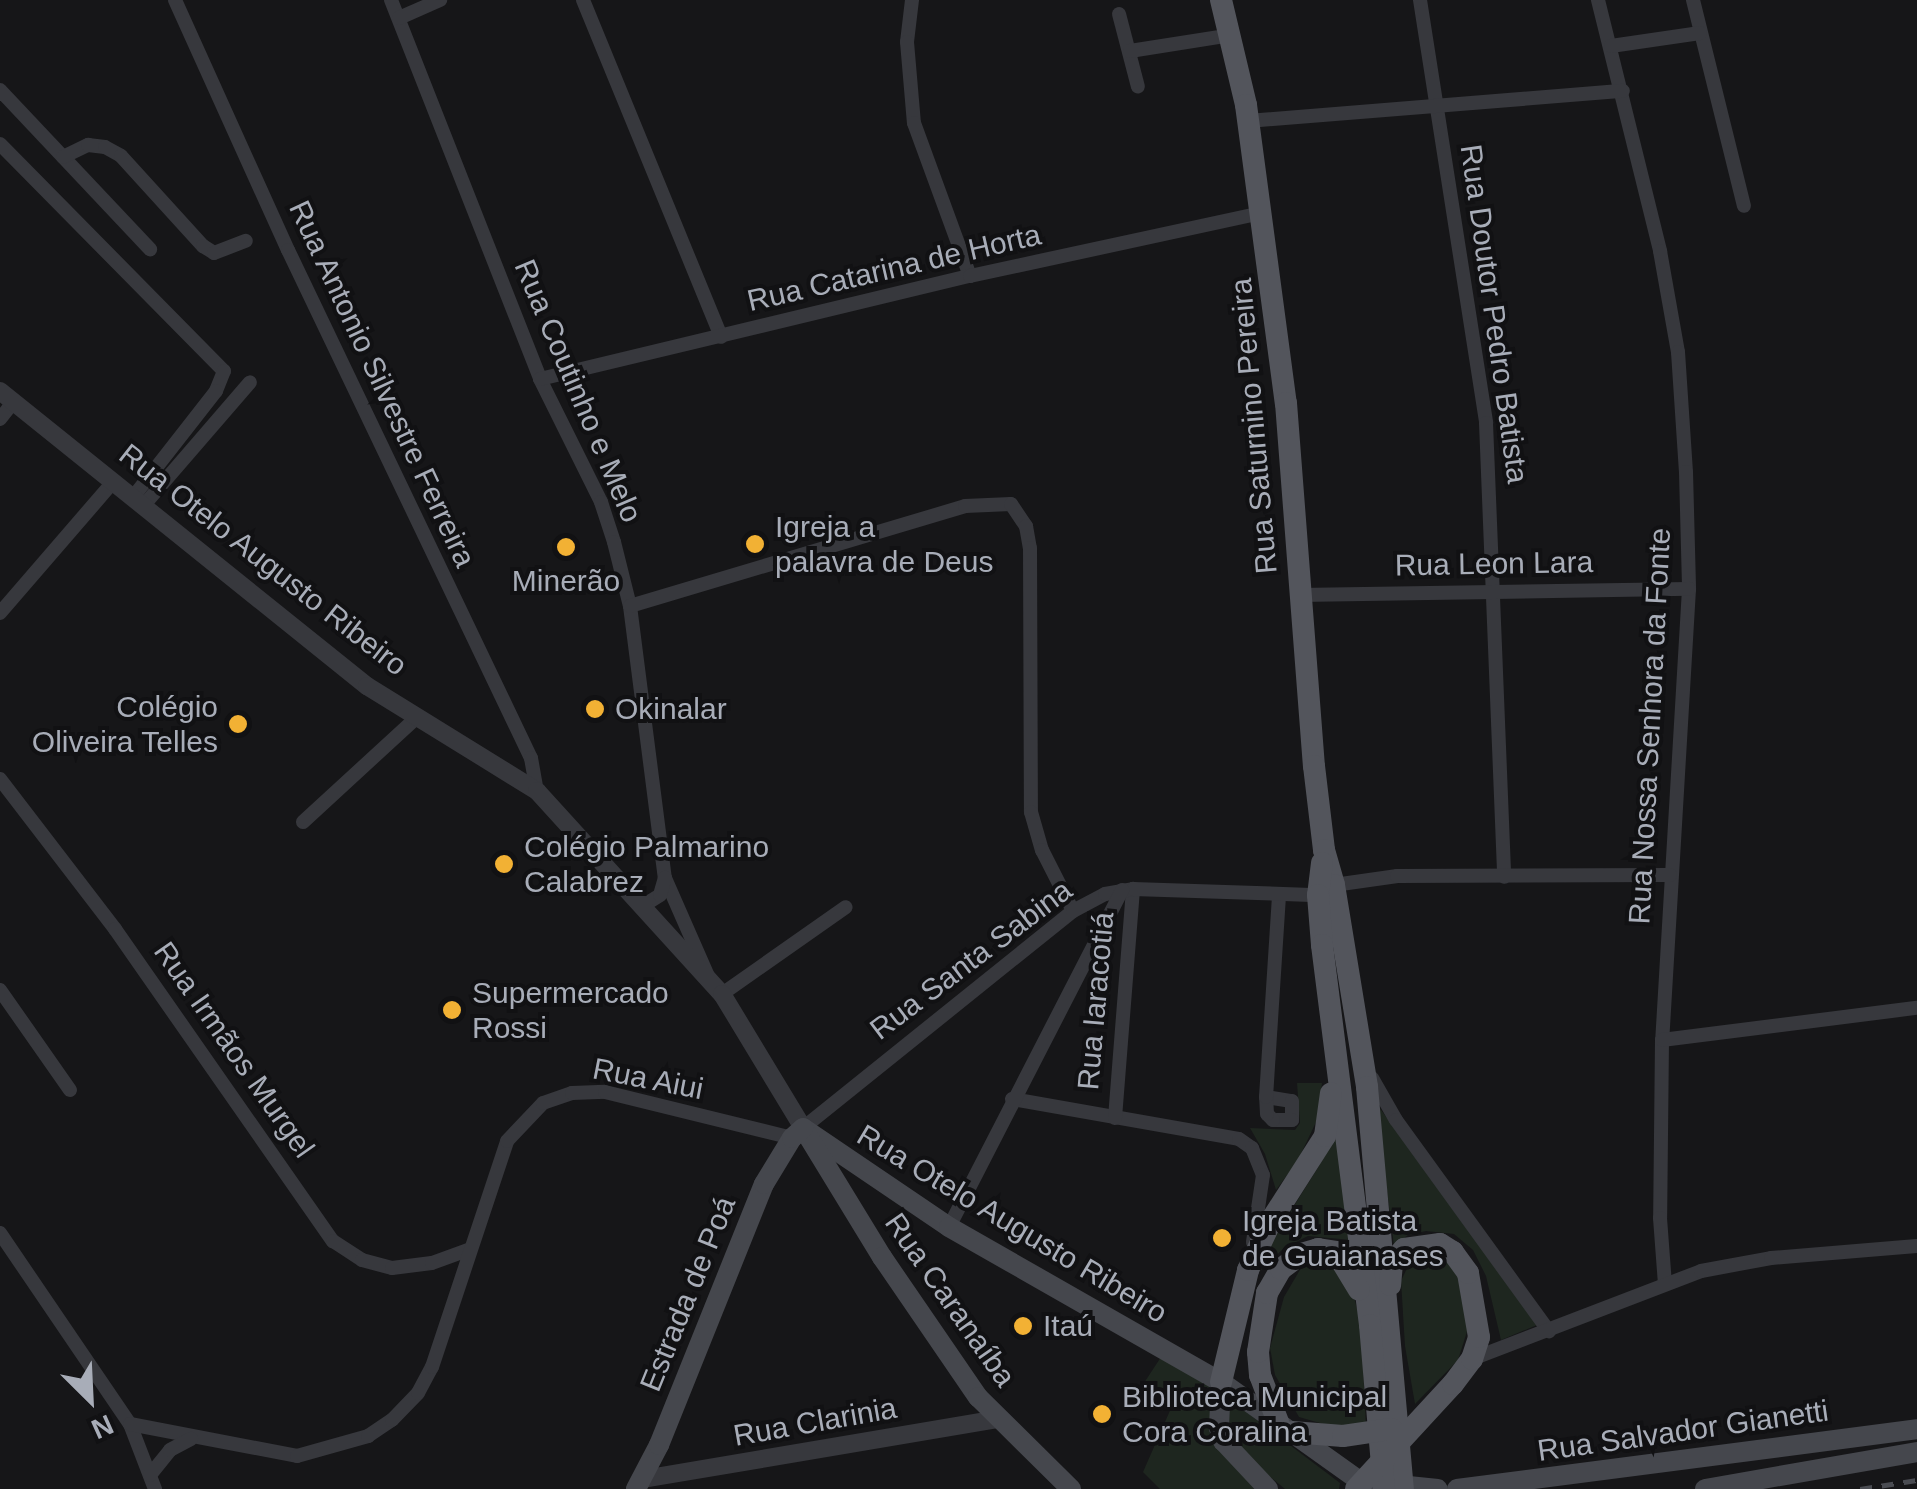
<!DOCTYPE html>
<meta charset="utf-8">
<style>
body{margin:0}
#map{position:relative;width:1917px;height:1489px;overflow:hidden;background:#161618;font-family:Helvetica,sans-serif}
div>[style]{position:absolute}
.green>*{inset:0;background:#1e261f}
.minor>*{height:14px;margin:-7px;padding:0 7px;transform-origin:7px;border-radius:7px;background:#37383d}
.tertiary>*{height:18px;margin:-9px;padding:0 9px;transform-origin:9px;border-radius:9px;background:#37383d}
.secondary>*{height:20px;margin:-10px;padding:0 10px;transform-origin:10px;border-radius:10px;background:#45474d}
.primary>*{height:22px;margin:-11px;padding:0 11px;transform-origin:11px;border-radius:11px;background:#53555c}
.rail>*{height:5px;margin-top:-2.5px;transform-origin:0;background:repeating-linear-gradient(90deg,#4a4c52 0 12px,transparent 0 22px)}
.dots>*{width:28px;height:28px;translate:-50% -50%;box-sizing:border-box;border:5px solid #111113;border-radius:50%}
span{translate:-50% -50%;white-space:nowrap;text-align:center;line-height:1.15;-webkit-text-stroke:8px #111113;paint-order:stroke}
.street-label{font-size:30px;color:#a8adb8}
.poi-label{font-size:30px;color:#a8adb8}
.left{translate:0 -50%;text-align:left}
.right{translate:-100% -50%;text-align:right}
.north{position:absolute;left:40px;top:1349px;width:100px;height:100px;-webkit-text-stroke:8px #111113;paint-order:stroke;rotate:156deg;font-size:28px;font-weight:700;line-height:40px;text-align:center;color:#a8adb8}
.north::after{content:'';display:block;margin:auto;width:35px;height:45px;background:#a8adb8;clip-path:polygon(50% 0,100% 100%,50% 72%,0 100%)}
</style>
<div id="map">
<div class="green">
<div style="clip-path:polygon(1297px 1083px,1322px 1083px,1318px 1118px,1297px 1162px,1276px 1190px,1265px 1154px,1250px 1128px,1295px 1130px,1300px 1123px)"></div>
<div style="clip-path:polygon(1376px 1103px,1537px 1325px,1501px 1340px,1486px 1276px,1473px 1250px,1454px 1234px,1426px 1231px,1408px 1235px,1394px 1246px)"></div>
<div style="clip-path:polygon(1335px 1122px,1351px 1240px,1308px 1236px,1284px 1248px,1260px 1271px,1272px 1241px,1319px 1166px)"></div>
<div style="clip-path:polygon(1426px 1255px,1442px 1256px,1455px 1266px,1470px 1322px,1458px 1360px,1415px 1404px,1405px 1346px,1401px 1281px,1409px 1264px)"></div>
<div style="clip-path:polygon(1325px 1263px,1342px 1269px,1354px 1297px,1361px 1325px,1366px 1427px,1337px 1428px,1299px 1417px,1275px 1375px,1270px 1348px,1284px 1297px,1301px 1268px)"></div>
<div style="clip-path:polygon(1161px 1357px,1209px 1381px,1215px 1441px,1256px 1489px,1160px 1489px,1143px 1472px,1172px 1406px,1142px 1386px)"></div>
<div style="clip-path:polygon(1228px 1398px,1340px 1483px,1339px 1489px,1285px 1489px,1246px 1457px,1229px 1429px)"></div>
</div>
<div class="minor">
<div style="left:175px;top:0;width:274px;rotate:65.7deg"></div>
<div style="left:288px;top:250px;width:563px;rotate:64.44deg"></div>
<div style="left:531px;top:758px;width:34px;rotate:80deg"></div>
<div style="left:391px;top:0;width:407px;rotate:68.5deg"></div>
<div style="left:540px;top:379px;width:137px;rotate:63.6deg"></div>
<div style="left:601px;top:502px;width:42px;rotate:72deg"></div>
<div style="left:614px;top:542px;width:66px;rotate:76deg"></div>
<div style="left:630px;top:606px;width:274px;rotate:82.7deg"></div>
<div style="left:665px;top:878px;width:107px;rotate:66.3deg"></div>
<div style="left:583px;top:0;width:364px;rotate:67.7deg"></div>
<div style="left:912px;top:0;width:42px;rotate:96.8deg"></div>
<div style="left:907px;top:42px;width:81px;rotate:85.1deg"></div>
<div style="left:914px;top:123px;width:163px;rotate:69.9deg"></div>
<div style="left:1420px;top:0;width:428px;rotate:81.1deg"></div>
<div style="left:1486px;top:423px;width:454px;rotate:87.7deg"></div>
<div style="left:1598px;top:0;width:259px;rotate:76.1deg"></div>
<div style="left:1660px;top:251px;width:103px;rotate:79.9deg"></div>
<div style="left:1678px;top:352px;width:120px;rotate:86.2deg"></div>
<div style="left:1686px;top:472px;width:117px;rotate:88.5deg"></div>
<div style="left:1689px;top:589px;width:452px;rotate:93.4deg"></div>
<div style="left:1662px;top:1040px;width:178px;rotate:90.6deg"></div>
<div style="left:1660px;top:1218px;width:66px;rotate:85.7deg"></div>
<div style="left:1693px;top:0;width:212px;rotate:76.1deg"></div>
<div style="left:1119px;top:14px;width:75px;rotate:75.4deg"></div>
<div style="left:399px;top:18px;width:45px;rotate:-23.7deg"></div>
<div style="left:1611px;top:46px;width:90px;rotate:-8.3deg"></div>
<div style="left:1130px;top:51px;width:102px;rotate:-9deg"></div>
<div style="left:0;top:90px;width:219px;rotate:46.7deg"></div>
<div style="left:1248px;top:121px;width:376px;rotate:-4.6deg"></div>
<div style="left:0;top:144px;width:319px;rotate:45.4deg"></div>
<div style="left:224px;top:371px;width:22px;rotate:112deg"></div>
<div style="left:216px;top:391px;width:133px;rotate:128deg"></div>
<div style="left:63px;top:157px;width:28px;rotate:-26deg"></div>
<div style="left:88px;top:145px;width:17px;rotate:7deg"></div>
<div style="left:105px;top:147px;width:18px;rotate:29deg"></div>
<div style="left:121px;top:156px;width:122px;rotate:47.7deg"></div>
<div style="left:203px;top:246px;width:13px;rotate:32deg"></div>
<div style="left:214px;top:253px;width:34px;rotate:-21deg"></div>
<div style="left:540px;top:379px;width:442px;rotate:-13.5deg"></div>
<div style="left:970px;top:276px;width:298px;rotate:-12.2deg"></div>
<div style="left:0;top:419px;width:23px;rotate:-52deg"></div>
<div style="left:144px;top:505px;width:162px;rotate:-49.2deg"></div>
<div style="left:1299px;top:595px;width:390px;rotate:-0.9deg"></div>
<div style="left:630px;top:606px;width:350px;rotate:-16.6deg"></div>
<div style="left:965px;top:506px;width:46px;rotate:-2.5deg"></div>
<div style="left:1011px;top:504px;width:27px;rotate:56deg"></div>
<div style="left:1026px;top:526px;width:22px;rotate:80deg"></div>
<div style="left:1030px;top:548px;width:264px;rotate:89.8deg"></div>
<div style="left:1031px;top:812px;width:40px;rotate:74deg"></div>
<div style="left:1042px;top:850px;width:68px;rotate:63.1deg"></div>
<div style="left:0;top:613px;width:174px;rotate:-49.2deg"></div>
<div style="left:0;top:779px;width:189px;rotate:52.5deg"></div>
<div style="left:115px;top:929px;width:381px;rotate:55.1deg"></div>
<div style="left:333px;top:1241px;width:35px;rotate:33deg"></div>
<div style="left:362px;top:1260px;width:31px;rotate:15deg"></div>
<div style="left:392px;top:1268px;width:40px;rotate:-7.1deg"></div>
<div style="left:432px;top:1263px;width:38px;rotate:-20deg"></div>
<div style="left:303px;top:822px;width:155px;rotate:-42.6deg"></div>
<div style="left:641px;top:907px;width:22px;rotate:-32deg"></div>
<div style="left:660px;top:895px;width:18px;rotate:-74deg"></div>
<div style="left:0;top:990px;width:122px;rotate:55deg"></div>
<div style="left:722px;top:994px;width:151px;rotate:-35.1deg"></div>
<div style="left:1662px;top:1040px;width:257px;rotate:-7.2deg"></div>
<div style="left:1372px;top:1078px;width:48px;rotate:60.3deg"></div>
<div style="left:1396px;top:1120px;width:261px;rotate:54.1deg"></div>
<div style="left:1266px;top:1097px;width:26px;rotate:9deg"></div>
<div style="left:1292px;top:1101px;width:19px;rotate:90deg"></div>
<div style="left:1292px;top:1120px;width:19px;rotate:180deg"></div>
<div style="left:1273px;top:1120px;width:8px;rotate:-135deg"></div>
<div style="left:1267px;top:1114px;width:17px;rotate:-93deg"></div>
<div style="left:1266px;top:1097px;width:201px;rotate:-86.3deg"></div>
<div style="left:1012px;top:1099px;width:230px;rotate:10deg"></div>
<div style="left:1239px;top:1139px;width:16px;rotate:35deg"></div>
<div style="left:1252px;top:1148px;width:29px;rotate:68deg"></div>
<div style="left:1263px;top:1175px;width:68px;rotate:98.5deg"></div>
<div style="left:1115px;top:1118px;width:230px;rotate:-85.5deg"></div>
<div style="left:803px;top:1128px;width:346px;rotate:-38.8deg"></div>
<div style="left:1073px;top:911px;width:36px;rotate:-28deg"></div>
<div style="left:1105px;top:894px;width:28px;rotate:-10deg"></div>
<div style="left:1133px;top:889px;width:185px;rotate:1.9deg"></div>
<div style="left:1318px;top:895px;width:19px;rotate:-32deg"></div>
<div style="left:1334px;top:885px;width:64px;rotate:-8.1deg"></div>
<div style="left:1397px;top:876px;width:273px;rotate:-0.2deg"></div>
<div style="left:949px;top:1227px;width:379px;rotate:-62.8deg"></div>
<div style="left:0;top:1233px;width:231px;rotate:55.8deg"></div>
<div style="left:130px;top:1424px;width:70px;rotate:69deg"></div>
<div style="left:1472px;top:1359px;width:245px;rotate:-21deg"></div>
<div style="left:1701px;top:1271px;width:71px;rotate:-10.5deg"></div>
<div style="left:1771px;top:1258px;width:146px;rotate:-4.7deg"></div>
<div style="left:130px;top:1424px;width:170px;rotate:10.8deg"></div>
<div style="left:297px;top:1456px;width:74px;rotate:-15.7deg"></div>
<div style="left:368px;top:1436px;width:29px;rotate:-34deg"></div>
<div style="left:392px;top:1420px;width:37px;rotate:-46deg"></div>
<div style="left:418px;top:1393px;width:30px;rotate:-62deg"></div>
<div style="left:432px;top:1367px;width:238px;rotate:-71.6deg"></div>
<div style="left:507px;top:1141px;width:52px;rotate:-46.5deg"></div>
<div style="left:543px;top:1103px;width:31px;rotate:-19deg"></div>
<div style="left:572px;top:1093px;width:33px;rotate:-2deg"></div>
<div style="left:605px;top:1092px;width:193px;rotate:13.8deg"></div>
<div style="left:150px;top:1475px;width:32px;rotate:-51deg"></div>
<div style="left:170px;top:1450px;width:24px;rotate:-28deg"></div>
</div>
<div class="tertiary">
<div style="left:0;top:391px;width:471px;rotate:38.8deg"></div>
<div style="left:367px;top:686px;width:200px;rotate:31.7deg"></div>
<div style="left:537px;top:791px;width:275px;rotate:47.7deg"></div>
<div style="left:722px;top:994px;width:157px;rotate:58.8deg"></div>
<div style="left:643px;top:1479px;width:359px;rotate:-9.6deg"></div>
</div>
<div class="secondary">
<div style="left:803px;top:1128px;width:176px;rotate:34.1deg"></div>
<div style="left:949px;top:1227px;width:313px;rotate:29.7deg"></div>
<div style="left:1221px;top:1382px;width:171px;rotate:35.5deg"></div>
<div style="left:1360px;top:1481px;width:78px;rotate:5.9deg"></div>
<div style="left:805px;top:1131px;width:148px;rotate:58.6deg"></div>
<div style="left:882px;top:1257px;width:170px;rotate:55.6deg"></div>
<div style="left:978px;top:1397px;width:131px;rotate:44.7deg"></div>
<div style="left:1221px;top:1382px;width:46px;rotate:92.5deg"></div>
<div style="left:1219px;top:1428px;width:14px;rotate:73deg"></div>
<div style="left:1223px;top:1441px;width:66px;rotate:46.8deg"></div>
<div style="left:636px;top:1489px;width:50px;rotate:-62.4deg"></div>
<div style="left:659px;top:1445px;width:281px;rotate:-68.1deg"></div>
<div style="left:764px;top:1184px;width:54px;rotate:-58.7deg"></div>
<div style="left:792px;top:1138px;width:15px;rotate:-42deg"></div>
<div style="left:1457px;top:1489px;width:464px;rotate:-7.4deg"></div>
<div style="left:1705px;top:1489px;width:215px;rotate:-9.9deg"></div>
</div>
<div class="primary">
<div style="left:1221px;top:0;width:108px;rotate:76.6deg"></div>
<div style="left:1246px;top:105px;width:301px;rotate:82.4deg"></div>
<div style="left:1286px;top:403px;width:364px;rotate:85.6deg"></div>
<div style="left:1314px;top:766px;width:85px;rotate:83.2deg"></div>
<div style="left:1324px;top:850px;width:36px;rotate:74deg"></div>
<div style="left:1334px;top:885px;width:205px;rotate:80.7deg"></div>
<div style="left:1367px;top:1087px;width:404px;rotate:84.9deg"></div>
<div style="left:1322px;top:863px;width:32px;rotate:97deg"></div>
<div style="left:1318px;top:895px;width:50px;rotate:85.4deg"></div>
<div style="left:1322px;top:945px;width:383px;rotate:82.8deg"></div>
<div style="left:1370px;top:1325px;width:165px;rotate:85.1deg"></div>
<div style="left:1221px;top:1382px;width:115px;rotate:-76.4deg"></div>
<div style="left:1248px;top:1270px;width:56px;rotate:-64.8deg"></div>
<div style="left:1272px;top:1219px;width:98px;rotate:-57.4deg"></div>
<div style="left:1325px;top:1136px;width:43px;rotate:-82.1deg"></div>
<div style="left:1278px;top:1422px;width:50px;rotate:-111deg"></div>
<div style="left:1260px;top:1375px;width:23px;rotate:-95deg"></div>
<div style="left:1258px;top:1352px;width:60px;rotate:-81.3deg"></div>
<div style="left:1267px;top:1293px;width:28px;rotate:-60deg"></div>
<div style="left:1281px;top:1269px;width:25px;rotate:-37deg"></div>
<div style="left:1301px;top:1254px;width:18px;rotate:-16deg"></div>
<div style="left:1318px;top:1249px;width:18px;rotate:9deg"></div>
<div style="left:1336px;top:1252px;width:44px;rotate:58.8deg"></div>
<div style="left:1292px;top:1432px;width:51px;rotate:4.5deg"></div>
<div style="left:1343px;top:1436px;width:49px;rotate:-8.3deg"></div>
<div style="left:1356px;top:1489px;width:143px;rotate:-47.3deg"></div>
<div style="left:1453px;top:1384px;width:31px;rotate:-53deg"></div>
<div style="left:1472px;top:1359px;width:23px;rotate:-72deg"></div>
<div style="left:1479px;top:1337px;width:65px;rotate:-99.8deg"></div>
<div style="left:1468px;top:1273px;width:26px;rotate:-126deg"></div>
<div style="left:1453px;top:1252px;width:15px;rotate:-148deg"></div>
<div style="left:1440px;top:1244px;width:36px;rotate:172deg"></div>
<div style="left:1404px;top:1249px;width:18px;rotate:131deg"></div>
<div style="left:1392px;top:1263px;width:22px;rotate:95deg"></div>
</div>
<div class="rail">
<div style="left:1860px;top:1489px;width:58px;rotate:-9deg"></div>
</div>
<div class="dots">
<div style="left:755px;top:544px;background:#f2b134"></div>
<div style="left:566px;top:547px;background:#f2b134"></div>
<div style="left:595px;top:709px;background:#f2b134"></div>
<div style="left:238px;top:724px;background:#f2b134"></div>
<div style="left:504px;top:864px;background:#f2b134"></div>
<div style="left:452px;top:1010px;background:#f2b134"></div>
<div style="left:1222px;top:1238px;background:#f2b134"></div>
<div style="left:1023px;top:1326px;background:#f2b134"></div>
<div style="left:1102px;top:1414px;background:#f2b134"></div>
</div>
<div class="street-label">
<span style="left:894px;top:268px;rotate:-13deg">Rua Catarina de Horta</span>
<span style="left:1494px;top:314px;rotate:82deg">Rua Doutor Pedro Batista</span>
<span style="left:382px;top:384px;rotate:65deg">Rua Antonio Silvestre Ferreira</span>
<span style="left:578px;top:391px;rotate:67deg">Rua Coutinho e Melo</span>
<span style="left:1254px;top:426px;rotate:-95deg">Rua Saturnino Pereira</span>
<span style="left:263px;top:560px;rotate:38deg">Rua Otelo Augusto Ribeiro</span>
<span style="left:1494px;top:564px;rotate:-1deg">Rua Leon Lara</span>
<span style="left:1650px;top:726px;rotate:-87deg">Rua Nossa Senhora da Fonte</span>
<span style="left:971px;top:960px;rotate:-37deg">Rua Santa Sabina</span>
<span style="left:1096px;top:1001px;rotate:-85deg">Rua Iaracotiá</span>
<span style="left:234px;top:1050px;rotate:55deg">Rua Irmãos Murgel</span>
<span style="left:648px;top:1079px;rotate:11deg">Rua Aiui</span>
<span style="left:1012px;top:1224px;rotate:31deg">Rua Otelo Augusto Ribeiro</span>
<span style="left:688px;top:1294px;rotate:-68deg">Estrada de Poá</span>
<span style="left:950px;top:1300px;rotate:55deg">Rua Caranaíba</span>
<span style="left:815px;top:1422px;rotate:-10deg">Rua Clarinia</span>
<span style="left:1683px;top:1431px;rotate:-8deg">Rua Salvador Gianetti</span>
</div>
<div class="poi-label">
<span class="left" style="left:775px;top:544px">Igreja a<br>palavra de Deus</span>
<span style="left:566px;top:581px">Minerão</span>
<span class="right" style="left:218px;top:724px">Colégio<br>Oliveira Telles</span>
<span class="left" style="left:615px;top:709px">Okinalar</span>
<span class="left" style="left:524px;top:864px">Colégio Palmarino<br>Calabrez</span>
<span class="left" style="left:472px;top:1010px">Supermercado<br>Rossi</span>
<span class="left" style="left:1242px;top:1238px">Igreja Batista<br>de Guaianases</span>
<span class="left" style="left:1043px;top:1326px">Itaú</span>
<span class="left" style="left:1122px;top:1414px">Biblioteca Municipal<br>Cora Coralina</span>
</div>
<div class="north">N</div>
</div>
